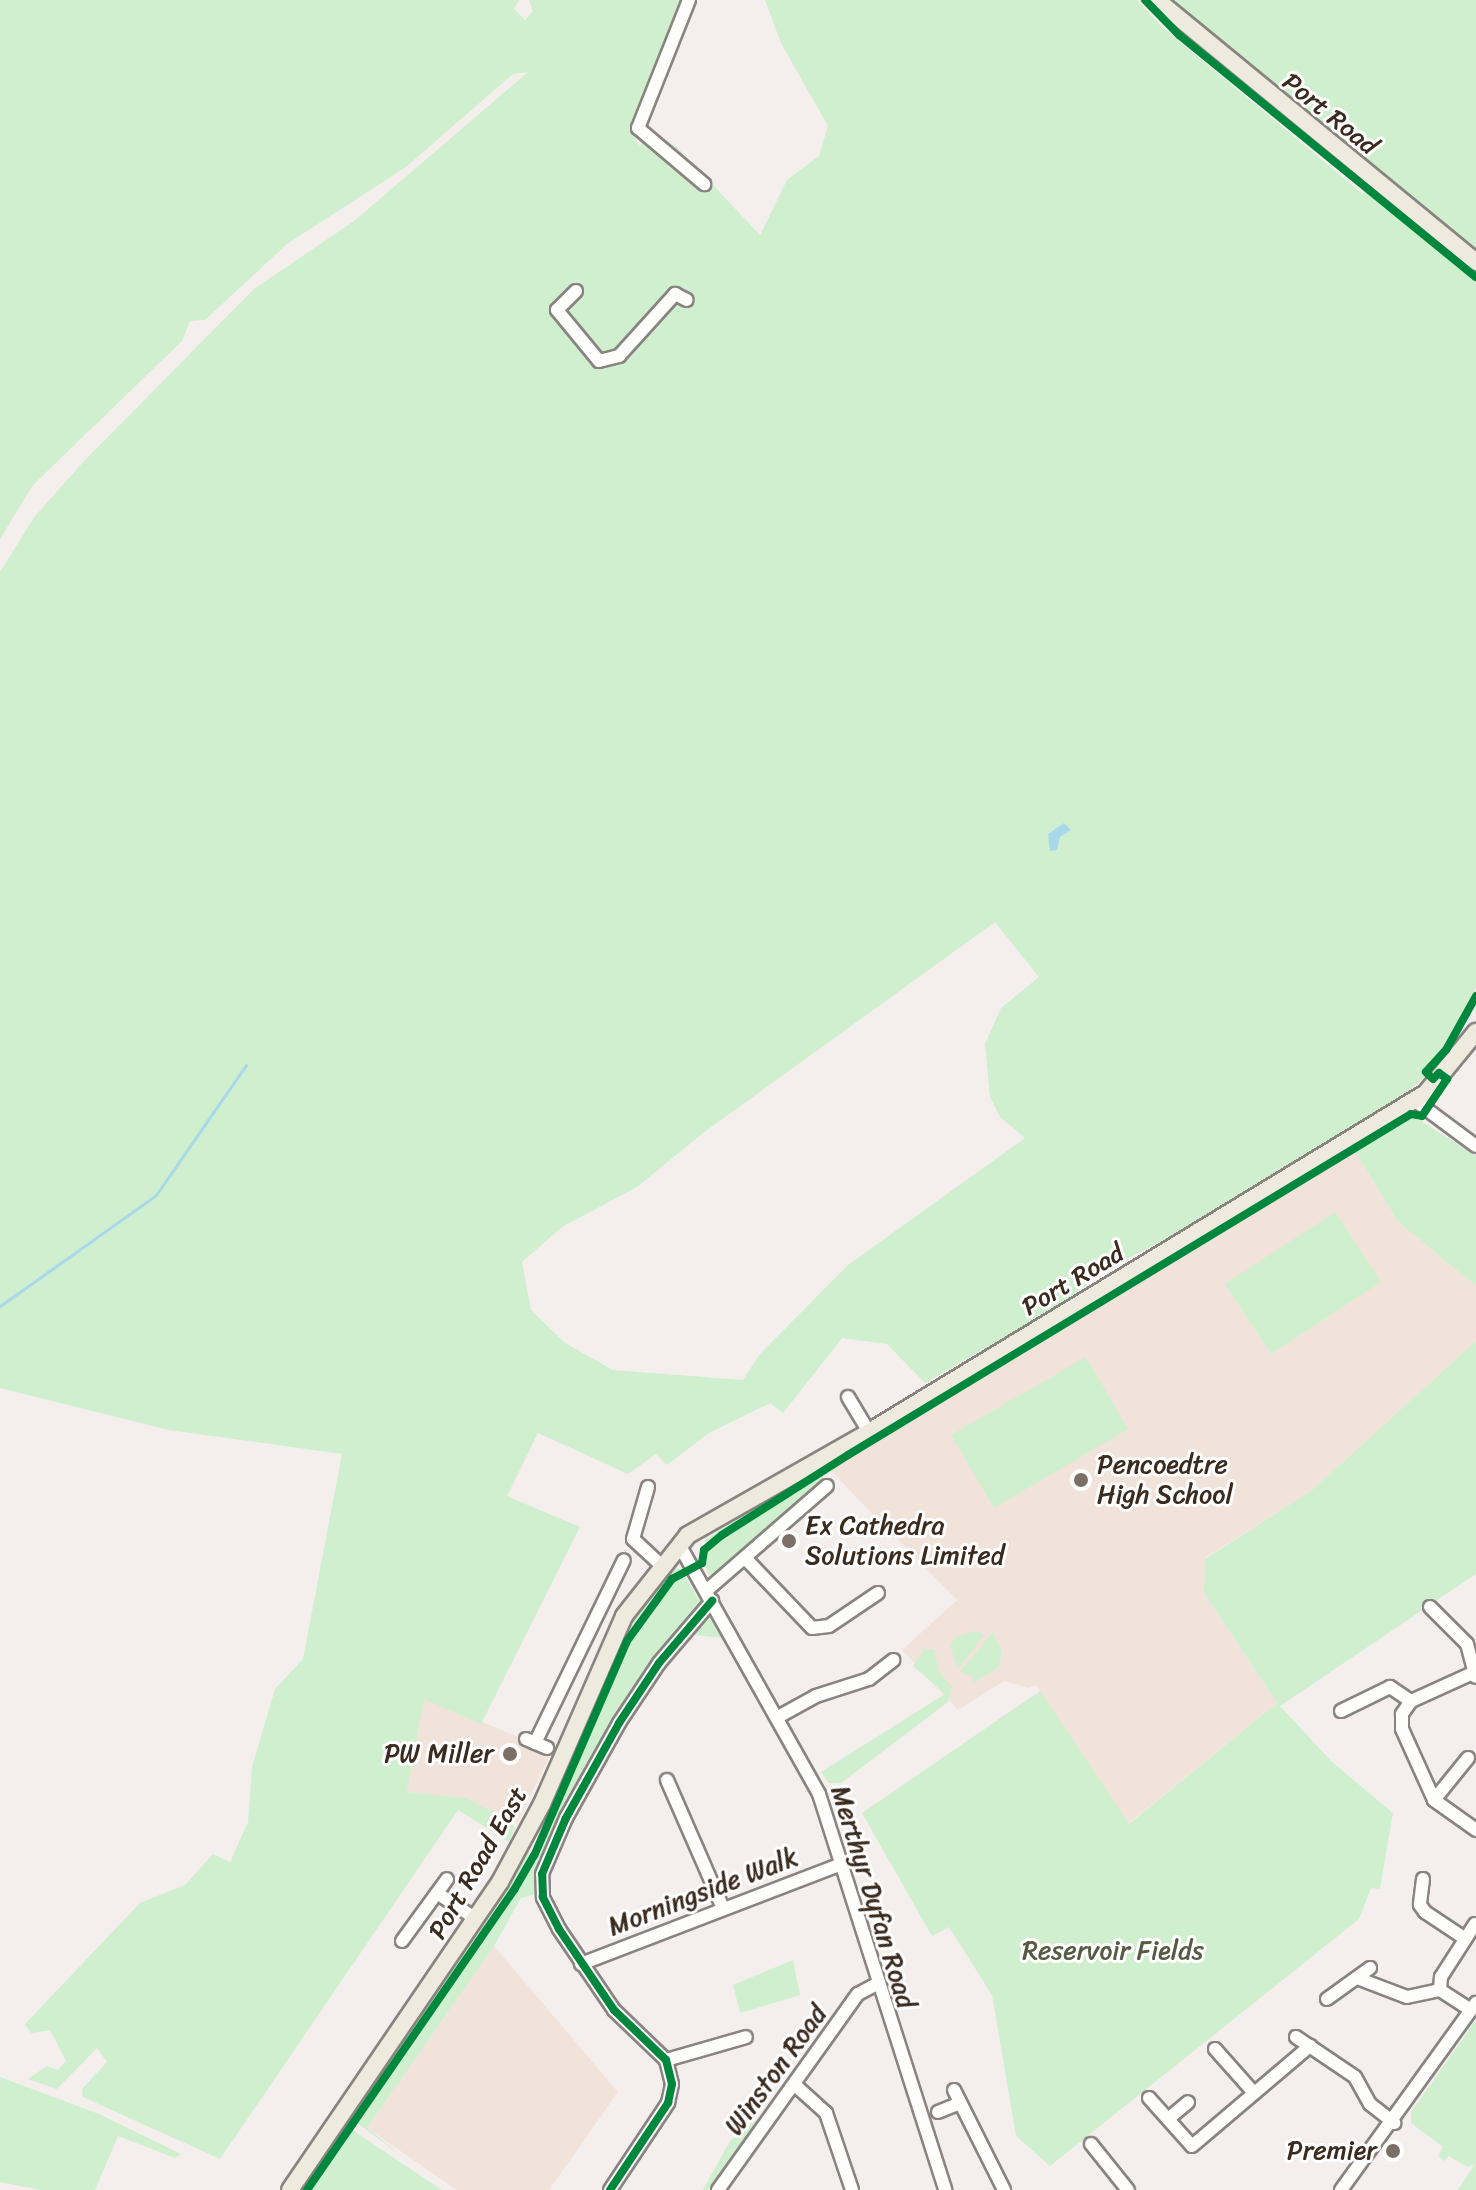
<!DOCTYPE html>
<style>
body{margin:0}
#map{position:relative;width:1476px;height:2190px;overflow:hidden;background:#f4efec;font-family:Sriracha,sans-serif}
div>[style]{position:absolute}
.built>*{inset:0;background:#f1e3da}
.green>*{inset:0;background:#cfefce}
.water>*{inset:0;background:#a8d9ea}
.stream>*{height:3px;margin:-1.5px;padding:0 1.5px;transform-origin:1.5px;border-radius:1.5px;background:#a8d9ea}
.roads{filter:drop-shadow(2px 0 #898480) drop-shadow(-2px 0 #898480) drop-shadow(0 2px #898480) drop-shadow(0 -2px #898480)}
.minor>*{height:12px;margin:-6px;padding:0 6px;transform-origin:6px;border-radius:6px;background:#fdfdfc}
.major>*{height:16px;margin:-8px;padding:0 8px;transform-origin:8px;border-radius:8px;background:#eeebde}
.cycleway>*{height:8px;margin:-4px;padding:0 4px;transform-origin:4px;border-radius:4px;background:#00873e}
.dots>*{width:22px;height:22px;translate:-50% -50%;box-sizing:border-box;border:4px solid #fff;border-radius:50%}
span{translate:-50% -50%;white-space:nowrap;text-align:center;line-height:1.15;-webkit-text-stroke:6px #fff;paint-order:stroke}
.street-label{font-size:26px;color:#3b2a1e}
.poi-label{font-size:26px;color:#3b2a1e}
.left{translate:0 -50%;text-align:left}
.right{translate:-100% -50%;text-align:right}
.park-label{font-size:26px;color:#585b44}
</style>
<div id="map">
<div class="built">
<div style="clip-path:polygon(1355px 1151px,1398px 1222px,1476px 1286px,1476px 1341px,1311px 1491px,1205px 1558px,1204px 1593px,1277px 1703px,1128px 1824px,1036px 1685px,1029px 1688px,1004px 1681px,958px 1710px,902px 1650px,957px 1600px,830px 1470px)"></div>
<div style="clip-path:polygon(424px 1698px,552px 1751px,517px 1823px,466px 1798px,407px 1792px)"></div>
<div style="clip-path:polygon(494px 1946px,618px 2092px,549px 2190px,457px 2190px,367px 2128px)"></div>
</div>
<div class="green">
<div style="clip-path:polygon(evenodd,0 0,519px 0,514px 9px,525px 20px,533px 11px,529px 0,685px 0,635px 139px,640px 146px,643px 139px,668px 150px,674px 144px,760px 235px,787px 180px,819px 156px,828px 126px,781px 43px,765px 0,1137px 0,1162px 27px,1363px 194px,1375px 177px,1195px 28px,1175px 0,1476px 0,1476px 986px,1462px 1021px,1424px 1071px,1427px 1075px,1387px 1109px,1206px 1218px,1108px 1269px,1057px 1307px,925px 1383px,887px 1344px,842px 1338px,783px 1413px,770px 1403px,709px 1433px,667px 1465px,656px 1454px,628px 1474px,538px 1433px,507px 1496px,580px 1527px,481px 1724px,424px 1699px,407px 1792px,466px 1798px,510px 1820px,515px 1828px,509px 1842px,458px 1810px,220px 2159px,83px 2097px,82px 2089px,107px 2062px,97px 2048px,57px 2089px,28px 2079px,47px 2066px,58px 2070px,66px 2061px,50px 2030px,31px 2033px,25px 2024px,140px 1903px,185px 1885px,213px 1854px,230px 1862px,248px 1822px,252px 1767px,275px 1689px,303px 1659px,342px 1454px,169px 1430px,0 1388px,0 572px,35px 516px,85px 460px,254px 289px,354px 221px,528px 72px,513px 74px,406px 167px,287px 244px,205px 320px,190px 321px,182px 341px,33px 485px,0 539px,0 0,995px 922px,1039px 977px,1001px 1008px,985px 1044px,990px 1097px,1000px 1117px,1025px 1138px,848px 1265px,760px 1354px,743px 1380px,613px 1370px,565px 1343px,531px 1310px,522px 1262px,562px 1227px,637px 1187px,703px 1133px,995px 922px)"></div>
<div style="clip-path:polygon(1412px 1115px,1476px 1156px,1476px 1286px,1398px 1222px,1355px 1151px)"></div>
<div style="clip-path:polygon(1335px 1212px,1381px 1282px,1271px 1354px,1225px 1284px)"></div>
<div style="clip-path:polygon(1476px 1341px,1476px 1574px,1280px 1706px,1332px 1762px,1393px 1813px,1380px 1889px,1371px 1888px,1359px 1919px,1050px 2166px,1016px 2136px,992px 1995px,949px 1927px,932px 1936px,862px 1813px,1040px 1691px,1129px 1824px,1277px 1703px,1204px 1593px,1205px 1559px,1311px 1491px)"></div>
<div style="clip-path:polygon(1086px 1357px,1128px 1429px,994px 1508px,951px 1435px)"></div>
<div style="clip-path:polygon(823px 1473px,821px 1483px,714px 1576px,708px 1574px,704px 1558px,712px 1545px)"></div>
<div style="clip-path:polygon(771px 1498px,707px 1544px,705px 1540px,724px 1527px)"></div>
<div style="clip-path:polygon(675px 1568px,685px 1570px,675px 1573px,649px 1603px,623px 1645px,531px 1847px,529px 1841px,621px 1637px)"></div>
<div style="clip-path:polygon(677px 1577px,686px 1578px,701px 1603px,565px 1811px,541px 1858px,536px 1856px,628px 1644px)"></div>
<div style="clip-path:polygon(705px 1609px,722px 1638px,689px 1634px)"></div>
<div style="clip-path:polygon(975px 1631px,984px 1635px,958px 1669px,950px 1645px,957px 1636px)"></div>
<div style="clip-path:polygon(993px 1632px,1002px 1651px,999px 1667px,972px 1684px,973px 1676px,960px 1672px)"></div>
<div style="clip-path:polygon(925px 1649px,934px 1650px,939px 1671px,952px 1687px,948px 1702px,841px 1783px,829px 1783px,821px 1772px,945px 1694px,913px 1666px)"></div>
<div style="clip-path:polygon(525px 1850px,530px 1856px,528px 1863px,508px 1894px,318px 2170px,304px 2190px,297px 2190px)"></div>
<div style="clip-path:polygon(534px 1861px,539px 1863px,536px 1894px,521px 1898px,494px 1946px,367px 2128px,403px 2157px,356px 2122px)"></div>
<div style="clip-path:polygon(793px 1960px,800px 1995px,740px 2013px,733px 1985px)"></div>
<div style="clip-path:polygon(1476px 2020px,1476px 2190px,1458px 2190px,1475px 2164px,1467px 2167px,1449px 2156px,1444px 2161px,1438px 2156px,1443px 2147px,1411px 2123px,1411px 2112px)"></div>
<div style="clip-path:polygon(0 2077px,99px 2114px,181px 2154px,175px 2158px,118px 2136px,95px 2190px,41px 2190px,0 2182px)"></div>
<div style="clip-path:polygon(774px 2106px,708px 2190px,703px 2190px,730px 2141px)"></div>
<div style="clip-path:polygon(351px 2129px,418px 2174px,442px 2190px,310px 2190px)"></div>
</div>
<div class="water">
<div style="clip-path:polygon(1064px 823px,1071px 830px,1060px 837px,1057px 850px,1050px 851px,1048px 834px)"></div>
</div>
<div class="stream">
<div style="left:0;top:1306px;width:191px;rotate:-35.4deg"></div>
<div style="left:156px;top:1195px;width:158px;rotate:-55.3deg"></div>
</div>
<div class="roads">
<div class="minor">
<div style="left:689px;top:0;width:138px;rotate:111.7deg"></div>
<div style="left:638px;top:128px;width:87px;rotate:40.3deg"></div>
<div style="left:576px;top:291px;width:27px;rotate:135deg"></div>
<div style="left:557px;top:310px;width:66px;rotate:50.5deg"></div>
<div style="left:599px;top:361px;width:21px;rotate:-14deg"></div>
<div style="left:619px;top:356px;width:84px;rotate:-47.9deg"></div>
<div style="left:675px;top:294px;width:13px;rotate:27deg"></div>
<div style="left:1414px;top:1100px;width:77px;rotate:36.6deg"></div>
<div style="left:848px;top:1397px;width:41px;rotate:59deg"></div>
<div style="left:648px;top:1487px;width:54px;rotate:106.1deg"></div>
<div style="left:633px;top:1539px;width:38px;rotate:43deg"></div>
<div style="left:681px;top:1548px;width:282px;rotate:60.7deg"></div>
<div style="left:819px;top:1794px;width:416px;rotate:72.3deg"></div>
<div style="left:746px;top:1559px;width:95px;rotate:46.3deg"></div>
<div style="left:812px;top:1628px;width:17px;rotate:-7deg"></div>
<div style="left:829px;top:1626px;width:59px;rotate:-34deg"></div>
<div style="left:706px;top:1591px;width:160px;rotate:-41deg"></div>
<div style="left:1430px;top:1607px;width:52px;rotate:45deg"></div>
<div style="left:1467px;top:1644px;width:34px;rotate:75deg"></div>
<div style="left:1475px;top:1672px;width:70px;rotate:155.6deg"></div>
<div style="left:1411px;top:1701px;width:16px;rotate:125deg"></div>
<div style="left:1402px;top:1714px;width:15px;rotate:90deg"></div>
<div style="left:1402px;top:1729px;width:78px;rotate:65.7deg"></div>
<div style="left:1434px;top:1800px;width:52px;rotate:35.5deg"></div>
<div style="left:1341px;top:1711px;width:55px;rotate:-26.1deg"></div>
<div style="left:1390px;top:1687px;width:25px;rotate:34deg"></div>
<div style="left:778px;top:1717px;width:43px;rotate:-28.9deg"></div>
<div style="left:816px;top:1696px;width:56px;rotate:-17.8deg"></div>
<div style="left:869px;top:1679px;width:31px;rotate:-38deg"></div>
<div style="left:526px;top:1739px;width:23px;rotate:23deg"></div>
<div style="left:535px;top:1743px;width:203px;rotate:-64.1deg"></div>
<div style="left:667px;top:1780px;width:140px;rotate:66.4deg"></div>
<div style="left:1434px;top:1800px;width:54px;rotate:-51deg"></div>
<div style="left:1423px;top:1879px;width:26px;rotate:97deg"></div>
<div style="left:1420px;top:1905px;width:9px;rotate:54deg"></div>
<div style="left:1425px;top:1912px;width:47px;rotate:33.7deg"></div>
<div style="left:437px;top:1893px;width:17px;rotate:-54deg"></div>
<div style="left:402px;top:1941px;width:59px;rotate:-53.9deg"></div>
<div style="left:437px;top:1893px;width:47px;rotate:33.7deg"></div>
<div style="left:581px;top:1964px;width:279px;rotate:-21deg"></div>
<div style="left:1357px;top:1978px;width:53px;rotate:20.8deg"></div>
<div style="left:1407px;top:1997px;width:34px;rotate:-12deg"></div>
<div style="left:1440px;top:1990px;width:37px;rotate:33deg"></div>
<div style="left:1440px;top:1990px;width:13px;rotate:-86deg"></div>
<div style="left:1441px;top:1977px;width:63px;rotate:-57.3deg"></div>
<div style="left:1327px;top:1999px;width:53px;rotate:-35.8deg"></div>
<div style="left:1296px;top:2037px;width:71px;rotate:34.1deg"></div>
<div style="left:1355px;top:2077px;width:31px;rotate:61deg"></div>
<div style="left:1370px;top:2104px;width:31px;rotate:38deg"></div>
<div style="left:1215px;top:2049px;width:59px;rotate:48.4deg"></div>
<div style="left:666px;top:2060px;width:83px;rotate:-16deg"></div>
<div style="left:795px;top:2085px;width:42px;rotate:42.1deg"></div>
<div style="left:826px;top:2113px;width:81px;rotate:71.3deg"></div>
<div style="left:954px;top:2090px;width:112px;rotate:63.4deg"></div>
<div style="left:1149px;top:2098px;width:64px;rotate:48.1deg"></div>
<div style="left:1192px;top:2146px;width:155px;rotate:-40.3deg"></div>
<div style="left:938px;top:2112px;width:24px;rotate:-22deg"></div>
<div style="left:1168px;top:2119px;width:26px;rotate:-40deg"></div>
<div style="left:1091px;top:2144px;width:59px;rotate:51.2deg"></div>
<div style="left:610px;top:2190px;width:105px;rotate:-56.3deg"></div>
<div style="left:668px;top:2103px;width:19px;rotate:-78deg"></div>
<div style="left:672px;top:2084px;width:25px;rotate:-104deg"></div>
<div style="left:666px;top:2060px;width:72px;rotate:-136.1deg"></div>
<div style="left:614px;top:2010px;width:98px;rotate:-124.2deg"></div>
<div style="left:559px;top:1929px;width:36px;rotate:-117deg"></div>
<div style="left:543px;top:1897px;width:23px;rotate:-92deg"></div>
<div style="left:542px;top:1874px;width:61px;rotate:-66.8deg"></div>
<div style="left:566px;top:1818px;width:109px;rotate:-60.8deg"></div>
<div style="left:619px;top:1723px;width:72px;rotate:-56.3deg"></div>
<div style="left:659px;top:1663px;width:82px;rotate:-49.5deg"></div>
<div style="left:718px;top:2190px;width:241px;rotate:-54.5deg"></div>
<div style="left:858px;top:1994px;width:21px;rotate:-28deg"></div>
<div style="left:1341px;top:2190px;width:231px;rotate:-54.2deg"></div>
</div>
<div class="major">
<div style="left:1157px;top:0;width:413px;rotate:39.4deg"></div>
<div style="left:290px;top:2190px;width:373px;rotate:-55.7deg"></div>
<div style="left:500px;top:1882px;width:89px;rotate:-61.7deg"></div>
<div style="left:542px;top:1804px;width:205px;rotate:-66.4deg"></div>
<div style="left:624px;top:1616px;width:103px;rotate:-51.7deg"></div>
<div style="left:688px;top:1535px;width:208px;rotate:-29.6deg"></div>
<div style="left:869px;top:1432px;width:652px;rotate:-31.33deg"></div>
<div style="left:1426px;top:1093px;width:79px;rotate:-50.7deg"></div>
</div>
</div>
<div class="cycleway">
<div style="left:1145px;top:0;width:49px;rotate:45.8deg"></div>
<div style="left:1179px;top:35px;width:383px;rotate:39.2deg"></div>
<div style="left:307px;top:2190px;width:364px;rotate:-55.4deg"></div>
<div style="left:514px;top:1890px;width:39px;rotate:-60deg"></div>
<div style="left:534px;top:1856px;width:234px;rotate:-66.6deg"></div>
<div style="left:627px;top:1641px;width:77px;rotate:-54deg"></div>
<div style="left:672px;top:1579px;width:34px;rotate:-28deg"></div>
<div style="left:702px;top:1563px;width:13px;rotate:-81deg"></div>
<div style="left:704px;top:1550px;width:23px;rotate:-40deg"></div>
<div style="left:722px;top:1535px;width:149px;rotate:-32.4deg"></div>
<div style="left:848px;top:1455px;width:658px;rotate:-31.2deg"></div>
<div style="left:1411px;top:1114px;width:11px;rotate:10deg"></div>
<div style="left:1422px;top:1116px;width:45px;rotate:-56deg"></div>
<div style="left:1447px;top:1079px;width:10px;rotate:-143deg"></div>
<div style="left:1439px;top:1073px;width:8px;rotate:135deg"></div>
<div style="left:1433px;top:1079px;width:10px;rotate:-135deg"></div>
<div style="left:1426px;top:1072px;width:30px;rotate:-48deg"></div>
<div style="left:1446px;top:1050px;width:62px;rotate:-60.9deg"></div>
<div style="left:610px;top:2190px;width:105px;rotate:-56.3deg"></div>
<div style="left:668px;top:2103px;width:19px;rotate:-78deg"></div>
<div style="left:672px;top:2084px;width:25px;rotate:-104deg"></div>
<div style="left:666px;top:2060px;width:72px;rotate:-136.1deg"></div>
<div style="left:614px;top:2010px;width:98px;rotate:-124.2deg"></div>
<div style="left:559px;top:1929px;width:36px;rotate:-117deg"></div>
<div style="left:543px;top:1897px;width:23px;rotate:-92deg"></div>
<div style="left:542px;top:1874px;width:61px;rotate:-66.8deg"></div>
<div style="left:566px;top:1818px;width:109px;rotate:-60.8deg"></div>
<div style="left:619px;top:1723px;width:72px;rotate:-56.3deg"></div>
<div style="left:659px;top:1663px;width:82px;rotate:-49.5deg"></div>
</div>
<div class="dots">
<div style="left:1081px;top:1480px;background:#7c6f66"></div>
<div style="left:789px;top:1541px;background:#7c6f66"></div>
<div style="left:510px;top:1754px;background:#7c6f66"></div>
<div style="left:1393px;top:2151px;background:#7c6f66"></div>
</div>
<div class="street-label">
<span style="left:1330px;top:114px;rotate:39deg">Port Road</span>
<span style="left:1073px;top:1280px;rotate:-31deg">Port Road</span>
<span style="left:478px;top:1863px;rotate:-60deg">Port Road East</span>
<span style="left:703px;top:1892px;rotate:-21deg">Morningside Walk</span>
<span style="left:873px;top:1897px;rotate:73deg">Merthyr Dyfan Road</span>
<span style="left:776px;top:2070px;rotate:-54deg">Winston Road</span>
</div>
<div class="poi-label">
<span class="left" style="left:1097px;top:1480px">Pencoedtre<br>High School</span>
<span class="left" style="left:805px;top:1541px">Ex Cathedra<br>Solutions Limited</span>
<span class="right" style="left:494px;top:1754px">PW Miller</span>
<span class="right" style="left:1377px;top:2151px">Premier</span>
</div>
<div class="park-label">
<span style="left:1113px;top:1951px">Reservoir Fields</span>
</div>
</div>
